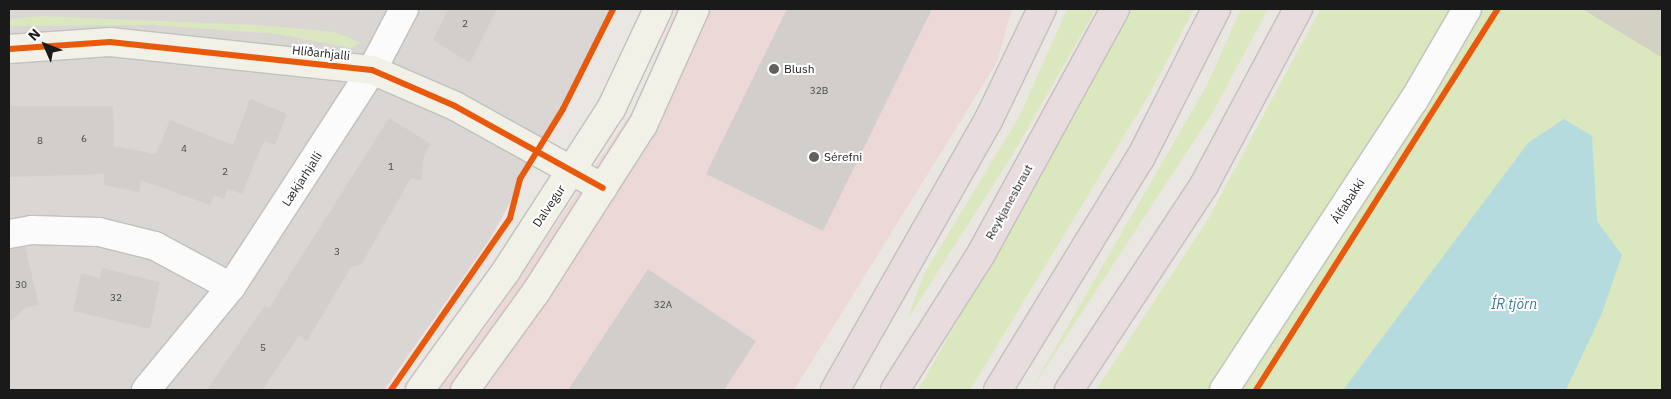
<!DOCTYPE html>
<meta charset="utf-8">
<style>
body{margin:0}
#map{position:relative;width:1671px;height:399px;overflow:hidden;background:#eae6e2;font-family:"IBM Plex Sans",sans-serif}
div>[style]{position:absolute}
.residential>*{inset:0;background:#d9d6d4}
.commercial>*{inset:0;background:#edd8d8}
.construction>*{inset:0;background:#d3d0c4}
.grass>*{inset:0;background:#dbe8bf}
.water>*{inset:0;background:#b5dbde}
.building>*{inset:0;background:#d2cecb}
.roads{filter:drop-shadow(1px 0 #c2c0be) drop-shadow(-1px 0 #c2c0be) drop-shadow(0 1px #c2c0be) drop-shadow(0 -1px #c2c0be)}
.street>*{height:28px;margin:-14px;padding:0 14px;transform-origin:14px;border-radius:14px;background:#fcfbfb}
.secondary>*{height:28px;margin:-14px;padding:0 14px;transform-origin:14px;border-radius:14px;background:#f2f1e8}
.highway>*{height:28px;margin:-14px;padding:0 14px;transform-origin:14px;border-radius:14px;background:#e9dcdf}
.cycleway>*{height:6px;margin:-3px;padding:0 3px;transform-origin:3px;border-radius:3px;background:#e8590c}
.dots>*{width:14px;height:14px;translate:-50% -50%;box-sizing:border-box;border:2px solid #fff;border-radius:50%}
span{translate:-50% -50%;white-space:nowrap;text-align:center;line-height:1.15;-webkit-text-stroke:4px #fff;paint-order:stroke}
.number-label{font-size:10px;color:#484746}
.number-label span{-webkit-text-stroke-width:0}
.street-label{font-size:12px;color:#1a1a1a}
.poi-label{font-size:12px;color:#1a1a1a}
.left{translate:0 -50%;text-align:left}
.water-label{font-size:14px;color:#41799c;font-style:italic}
.frame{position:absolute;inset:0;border:10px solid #1a1a1a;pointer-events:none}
.north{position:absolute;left:20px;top:20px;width:50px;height:50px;-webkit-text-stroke:4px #fff;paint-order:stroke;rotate:314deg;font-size:14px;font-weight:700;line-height:20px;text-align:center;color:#1a1a1a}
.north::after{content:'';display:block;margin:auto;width:18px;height:22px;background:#1a1a1a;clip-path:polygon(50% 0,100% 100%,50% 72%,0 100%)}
</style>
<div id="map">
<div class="residential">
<div style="clip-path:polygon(9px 9px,617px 9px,490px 239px,384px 390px,9px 390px)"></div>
</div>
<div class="commercial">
<div style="clip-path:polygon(676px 9px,1012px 9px,997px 62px,794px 390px,436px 390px,489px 323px,637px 104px)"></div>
</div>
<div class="construction">
<div style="clip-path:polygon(1582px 9px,1662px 9px,1662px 58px)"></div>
</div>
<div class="grass">
<div style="clip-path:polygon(1067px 9px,1096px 9px,1013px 154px,907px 320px,924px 274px,1020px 115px)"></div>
<div style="clip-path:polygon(1126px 9px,1194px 9px,1150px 93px,970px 390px,918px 390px,1055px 150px)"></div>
<div style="clip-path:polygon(1241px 9px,1268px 9px,1213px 112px,1031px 390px,1207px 85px)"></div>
<div style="clip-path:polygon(1320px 9px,1582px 9px,1662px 58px,1662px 390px,1096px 390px,1207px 221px)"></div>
<div style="clip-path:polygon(41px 16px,259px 25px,335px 32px,361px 43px,351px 48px,277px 34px,153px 25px,9px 26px,9px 19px)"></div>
</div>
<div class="water">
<div style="clip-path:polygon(1564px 119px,1592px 136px,1597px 221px,1622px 255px,1602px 313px,1566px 390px,1343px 390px,1528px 143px)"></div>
</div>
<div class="building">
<div style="clip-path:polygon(448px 9px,497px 9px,470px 63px,433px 40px)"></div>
<div style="clip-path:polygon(787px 9px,932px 9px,823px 231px,706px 174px)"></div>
<div style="clip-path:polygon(250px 99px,287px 114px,275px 145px,264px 141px,242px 194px,228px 189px,224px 199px,214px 195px,210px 205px,141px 180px,139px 192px,103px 185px,105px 174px,9px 177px,9px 106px,113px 106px,114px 146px,156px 154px,170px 120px,233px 145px)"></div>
<div style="clip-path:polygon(389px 118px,431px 144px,424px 155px,421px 180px,411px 178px,361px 265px,351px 267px,307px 341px,299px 336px,262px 390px,207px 390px,265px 305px,269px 308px)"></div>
<div style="clip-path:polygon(25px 247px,39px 305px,26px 307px,9px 323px,9px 249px)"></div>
<div style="clip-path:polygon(102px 268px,160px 282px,150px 329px,73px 311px,81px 273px,100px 278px)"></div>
<div style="clip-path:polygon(648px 269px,756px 341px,724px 390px,568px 390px)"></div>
</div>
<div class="roads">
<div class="street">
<div style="left:9px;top:234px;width:23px;rotate:-10deg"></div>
<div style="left:32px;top:230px;width:67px;rotate:1.7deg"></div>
<div style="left:99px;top:232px;width:58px;rotate:14deg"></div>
<div style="left:155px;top:246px;width:86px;rotate:28.3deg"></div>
<div style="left:146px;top:390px;width:134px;rotate:-50.5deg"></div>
<div style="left:231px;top:287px;width:259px;rotate:-57deg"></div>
<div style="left:372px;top:70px;width:69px;rotate:-62.3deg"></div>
<div style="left:1224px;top:390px;width:347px;rotate:-56.8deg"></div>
<div style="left:1414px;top:100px;width:105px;rotate:-59.8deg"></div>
</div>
<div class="secondary">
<div style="left:9px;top:49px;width:101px;rotate:-4deg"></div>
<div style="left:110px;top:42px;width:263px;rotate:6.1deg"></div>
<div style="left:372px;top:70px;width:90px;rotate:23.4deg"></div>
<div style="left:455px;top:106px;width:169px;rotate:29deg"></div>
<div style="left:420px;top:390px;width:147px;rotate:-54.1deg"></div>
<div style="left:506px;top:271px;width:193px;rotate:-57.1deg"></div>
<div style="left:611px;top:109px;width:110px;rotate:-64.8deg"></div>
<div style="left:465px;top:390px;width:121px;rotate:-54.1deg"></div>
<div style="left:536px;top:292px;width:198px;rotate:-57.4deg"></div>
<div style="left:643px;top:125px;width:127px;rotate:-65.9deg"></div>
</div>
<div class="highway">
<div style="left:835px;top:390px;width:309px;rotate:-60.4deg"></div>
<div style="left:988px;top:121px;width:124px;rotate:-64.3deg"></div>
<div style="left:895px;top:390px;width:161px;rotate:-57.7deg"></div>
<div style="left:981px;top:254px;width:279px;rotate:-61.3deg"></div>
<div style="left:998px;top:390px;width:273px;rotate:-58.5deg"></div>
<div style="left:1141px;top:157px;width:166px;rotate:-63.1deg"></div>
<div style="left:1069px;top:390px;width:245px;rotate:-56.6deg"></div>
<div style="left:1204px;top:185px;width:200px;rotate:-61.9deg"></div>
</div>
</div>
<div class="cycleway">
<div style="left:9px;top:49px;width:101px;rotate:-4deg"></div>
<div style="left:110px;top:42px;width:263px;rotate:6.1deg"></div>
<div style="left:372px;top:70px;width:90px;rotate:23.4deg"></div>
<div style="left:455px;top:106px;width:169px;rotate:29deg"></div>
<div style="left:391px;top:390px;width:209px;rotate:-55.3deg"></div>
<div style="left:510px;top:218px;width:40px;rotate:-75.6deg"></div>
<div style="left:520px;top:179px;width:82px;rotate:-58.4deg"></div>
<div style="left:563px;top:109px;width:112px;rotate:-63.4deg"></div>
<div style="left:1256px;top:390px;width:451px;rotate:-57.6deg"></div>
</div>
<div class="dots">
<div style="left:774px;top:69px;background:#636160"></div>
<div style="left:814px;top:157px;background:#636160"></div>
</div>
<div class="number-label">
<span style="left:465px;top:24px">2</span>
<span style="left:819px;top:91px">32B</span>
<span style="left:84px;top:139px">6</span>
<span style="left:40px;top:141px">8</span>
<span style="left:184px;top:149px">4</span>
<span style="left:391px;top:167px">1</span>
<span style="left:225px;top:172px">2</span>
<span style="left:337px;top:252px">3</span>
<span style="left:21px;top:285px">30</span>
<span style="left:116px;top:298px">32</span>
<span style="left:663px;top:305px">32A</span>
<span style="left:263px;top:348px">5</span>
</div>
<div class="street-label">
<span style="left:321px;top:53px;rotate:6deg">Hlíðarhjalli</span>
<span style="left:302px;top:179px;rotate:-57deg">Lækjarhjalli</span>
<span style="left:1348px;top:201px;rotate:-57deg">Álfabakki</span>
<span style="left:1009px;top:202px;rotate:-61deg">Reykjanesbraut</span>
<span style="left:549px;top:206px;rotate:-56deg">Dalvegur</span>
</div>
<div class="poi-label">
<span class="left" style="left:784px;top:69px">Blush</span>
<span class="left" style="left:824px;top:157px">Sérefni</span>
</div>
<div class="water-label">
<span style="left:1514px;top:304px">ÍR tjörn</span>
</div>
<div class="frame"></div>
<div class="north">N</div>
</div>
